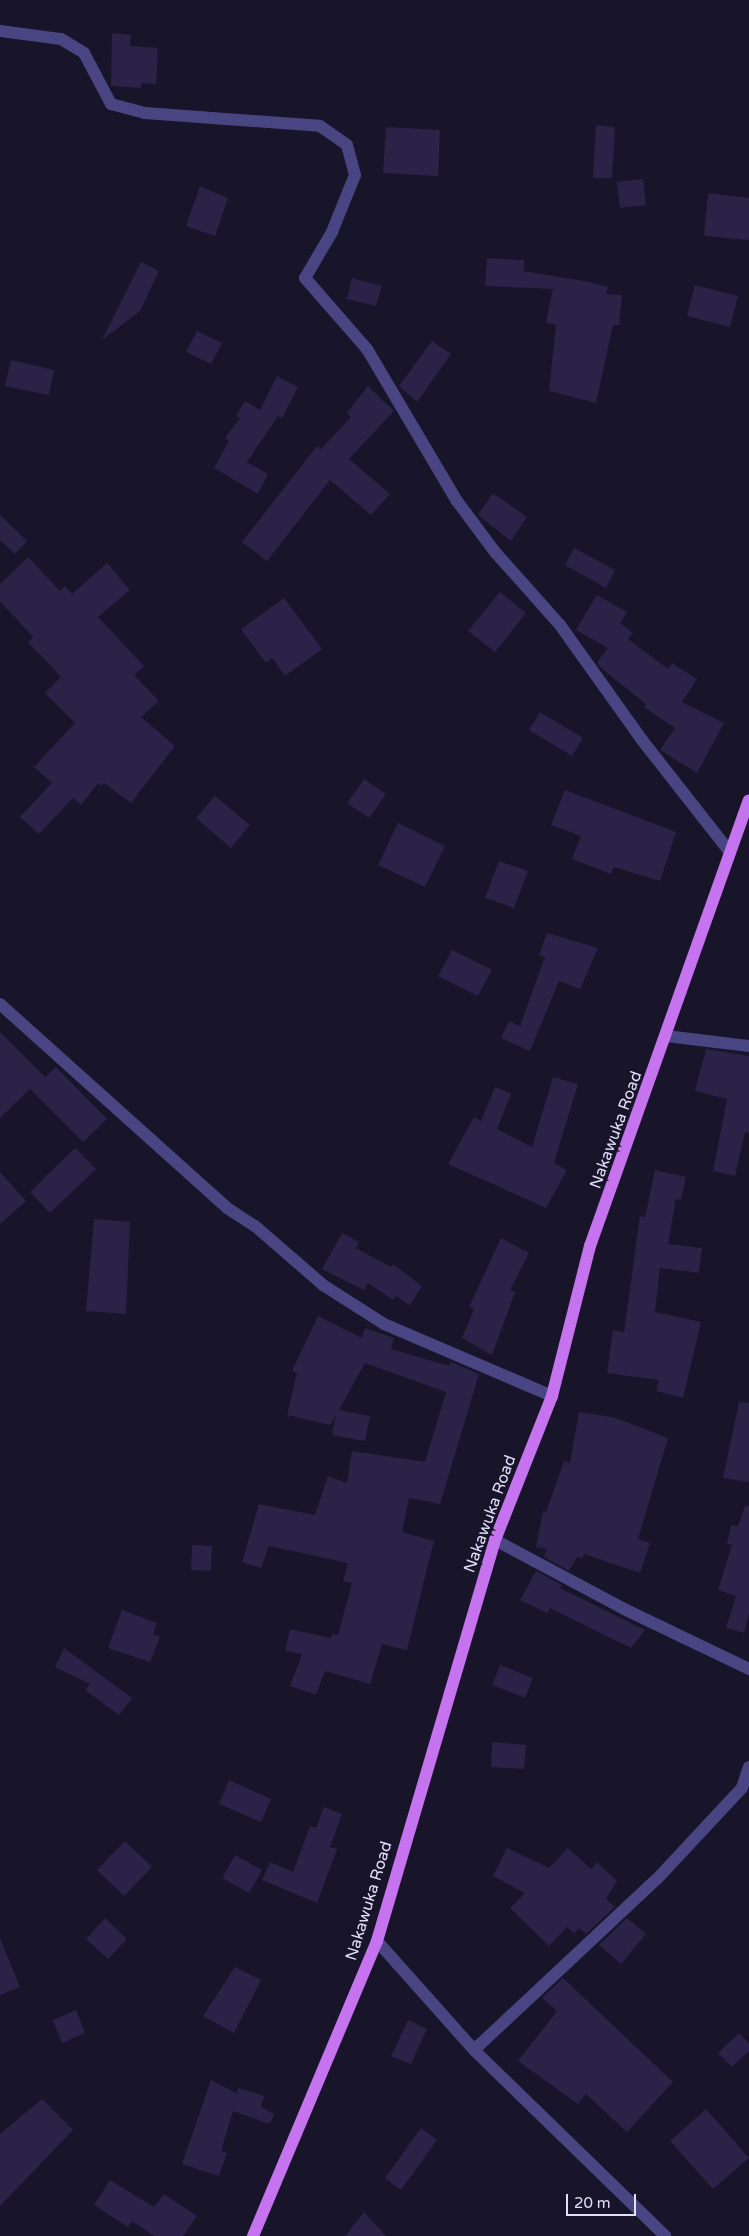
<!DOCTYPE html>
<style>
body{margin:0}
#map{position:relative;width:749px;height:2236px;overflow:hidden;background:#181429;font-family:"Varela Round",sans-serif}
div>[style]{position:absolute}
.building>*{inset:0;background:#2b2247}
.minor>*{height:12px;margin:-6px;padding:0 6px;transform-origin:6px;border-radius:6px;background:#494582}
.major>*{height:12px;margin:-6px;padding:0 6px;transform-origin:6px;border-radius:6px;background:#c573ee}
span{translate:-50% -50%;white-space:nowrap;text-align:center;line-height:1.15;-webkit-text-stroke:5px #181429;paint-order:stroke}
.street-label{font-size:16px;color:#e3dffb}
.scale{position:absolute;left:566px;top:2194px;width:70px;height:22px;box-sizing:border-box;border:2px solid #e3dffb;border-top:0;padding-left:6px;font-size:15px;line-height:18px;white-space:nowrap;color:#e3dffb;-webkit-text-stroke:4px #181429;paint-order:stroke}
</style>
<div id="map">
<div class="building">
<div style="clip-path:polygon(112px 33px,131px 35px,130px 46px,158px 48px,156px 84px,141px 83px,141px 88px,111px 86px)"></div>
<div style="clip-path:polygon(596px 125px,615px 127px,612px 178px,593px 178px)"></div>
<div style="clip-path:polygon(386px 127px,440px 130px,438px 176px,383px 173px)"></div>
<div style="clip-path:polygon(643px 179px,646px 205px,620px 208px,617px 182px)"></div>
<div style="clip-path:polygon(200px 186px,228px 198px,215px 236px,186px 226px)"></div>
<div style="clip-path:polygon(708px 193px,749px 198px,749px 240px,704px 236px)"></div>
<div style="clip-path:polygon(487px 258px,524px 260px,524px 271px,590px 282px,608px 287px,606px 294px,622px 295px,619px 325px,613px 325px,596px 403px,549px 391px,556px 325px,546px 323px,553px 289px,485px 286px)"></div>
<div style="clip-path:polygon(141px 262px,159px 271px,140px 311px,102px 340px)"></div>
<div style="clip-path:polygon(352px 278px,382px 286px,376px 306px,347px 299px)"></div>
<div style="clip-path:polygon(695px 285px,738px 296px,730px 327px,687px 316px)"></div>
<div style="clip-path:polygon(197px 331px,222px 343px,211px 364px,186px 352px)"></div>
<div style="clip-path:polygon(432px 341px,451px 354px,417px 402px,399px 386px)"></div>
<div style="clip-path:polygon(11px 360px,54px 370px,49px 395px,5px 386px)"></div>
<div style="clip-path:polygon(277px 376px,298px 387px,282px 418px,278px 416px,247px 462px,268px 474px,258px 494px,214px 468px,229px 441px,225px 438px,240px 418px,236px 416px,245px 401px,260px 410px)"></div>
<div style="clip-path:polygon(368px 386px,394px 411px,349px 459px,390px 494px,371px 515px,330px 480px,267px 561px,242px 542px,317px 446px,321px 449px,351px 417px,347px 413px)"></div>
<div style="clip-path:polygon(493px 493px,527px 517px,511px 541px,478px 515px)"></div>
<div style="clip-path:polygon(0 515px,27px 541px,15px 554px,0 540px)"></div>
<div style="clip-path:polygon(574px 548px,615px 570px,606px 588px,565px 565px)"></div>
<div style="clip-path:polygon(28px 557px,60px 591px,65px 586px,72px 594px,107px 563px,130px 590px,98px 617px,144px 666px,134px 675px,159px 701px,141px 717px,175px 746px,131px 803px,104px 783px,101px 786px,98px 783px,81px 805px,73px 798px,39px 834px,20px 817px,52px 783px,34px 767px,75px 723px,45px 693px,61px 677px,28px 642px,33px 637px,0 601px,0 584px)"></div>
<div style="clip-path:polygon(500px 592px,526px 613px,495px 652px,468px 631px)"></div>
<div style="clip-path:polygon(597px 595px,627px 612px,620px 623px,633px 633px,628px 639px,668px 669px,672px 663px,697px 679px,682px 702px,724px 723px,697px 773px,660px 750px,675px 728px,644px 707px,646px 704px,602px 669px,597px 662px,608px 648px,576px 630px)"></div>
<div style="clip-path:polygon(284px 598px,322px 649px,285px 676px,272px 658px,266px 663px,241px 629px)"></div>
<div style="clip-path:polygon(540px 712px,583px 738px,572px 756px,529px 730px)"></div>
<div style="clip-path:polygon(364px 779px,386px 794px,369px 818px,347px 803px)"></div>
<div style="clip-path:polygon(565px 790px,676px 832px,660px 881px,614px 867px,611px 874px,572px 859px,581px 836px,551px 825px)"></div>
<div style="clip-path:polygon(215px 796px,250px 825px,231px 848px,196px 818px)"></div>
<div style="clip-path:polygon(398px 823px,445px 846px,425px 887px,378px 865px)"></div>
<div style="clip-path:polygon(499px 861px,528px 871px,514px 908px,485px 898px)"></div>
<div style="clip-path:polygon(547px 933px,598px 948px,580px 989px,559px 981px,530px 1051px,501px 1038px,509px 1021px,520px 1026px,545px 957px,539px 955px)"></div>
<div style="clip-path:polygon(452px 950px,492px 970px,478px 996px,438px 976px)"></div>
<div style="clip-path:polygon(0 1032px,45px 1077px,56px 1067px,107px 1119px,83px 1142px,30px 1089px,0 1118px)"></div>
<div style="clip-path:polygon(706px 1049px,749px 1056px,749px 1133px,745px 1132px,735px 1176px,713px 1171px,727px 1099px,695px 1091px)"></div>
<div style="clip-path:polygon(553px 1077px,578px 1084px,554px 1163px,567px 1170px,546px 1208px,448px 1164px,474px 1117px,481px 1121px,495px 1087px,511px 1094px,497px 1129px,532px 1147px)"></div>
<div style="clip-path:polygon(75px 1148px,96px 1169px,50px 1213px,30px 1192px)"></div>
<div style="clip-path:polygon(655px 1170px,686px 1177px,681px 1200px,676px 1199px,668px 1244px,702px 1248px,699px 1273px,660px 1268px,655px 1312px,701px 1322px,683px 1398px,656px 1391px,659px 1380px,607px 1373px,613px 1330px,624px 1332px,640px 1216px,645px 1217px)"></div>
<div style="clip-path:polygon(0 1172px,26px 1201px,0 1224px)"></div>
<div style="clip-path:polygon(94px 1219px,130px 1222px,126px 1314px,86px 1311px)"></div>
<div style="clip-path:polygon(342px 1233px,359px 1242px,356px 1248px,391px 1267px,393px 1264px,422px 1286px,410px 1305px,396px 1296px,393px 1300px,368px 1283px,364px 1290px,322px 1269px)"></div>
<div style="clip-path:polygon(501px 1238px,529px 1253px,510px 1290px,515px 1292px,492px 1355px,462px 1338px,474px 1309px,469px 1307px)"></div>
<div style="clip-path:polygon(318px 1316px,362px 1338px,365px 1328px,394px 1338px,391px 1349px,449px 1366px,451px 1362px,479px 1374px,440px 1504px,409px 1498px,402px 1532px,434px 1541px,407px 1650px,382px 1644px,370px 1684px,325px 1671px,316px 1695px,290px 1686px,302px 1654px,285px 1651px,290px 1629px,331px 1638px,332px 1634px,338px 1635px,352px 1583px,343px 1581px,348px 1563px,269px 1546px,261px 1568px,242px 1562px,259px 1504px,315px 1515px,328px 1476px,347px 1483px,352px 1451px,425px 1462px,446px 1392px,365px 1363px,339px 1410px,370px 1416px,365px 1441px,332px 1435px,336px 1415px,330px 1425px,287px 1415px,297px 1373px,292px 1371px)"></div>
<div style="clip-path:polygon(739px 1402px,749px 1403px,749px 1482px,723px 1478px)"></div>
<div style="clip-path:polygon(579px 1412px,616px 1418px,668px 1438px,638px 1539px,650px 1543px,640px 1573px,584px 1554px,582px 1559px,577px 1557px,569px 1571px,544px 1557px,547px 1549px,536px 1547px,543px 1511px,546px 1512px,564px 1461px,570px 1463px)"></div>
<div style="clip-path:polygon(745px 1506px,749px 1506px,749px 1613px,744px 1633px,726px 1628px,736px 1596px,718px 1590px,732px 1545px,727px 1544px,731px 1525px,738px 1526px)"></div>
<div style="clip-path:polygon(192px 1545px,212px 1546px,211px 1571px,191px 1570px)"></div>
<div style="clip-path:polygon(536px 1571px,562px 1585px,560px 1588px,645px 1630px,631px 1648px,550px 1608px,547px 1613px,520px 1600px)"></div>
<div style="clip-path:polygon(122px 1610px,157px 1623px,153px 1634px,160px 1637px,150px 1662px,108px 1648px)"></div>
<div style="clip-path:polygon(64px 1648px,132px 1698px,119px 1715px,85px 1690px,90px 1684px,55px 1667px)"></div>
<div style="clip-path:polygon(500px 1665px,533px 1678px,525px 1698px,492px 1685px)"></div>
<div style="clip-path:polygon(492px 1742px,526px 1745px,524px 1769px,491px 1767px)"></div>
<div style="clip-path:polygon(229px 1780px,271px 1799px,261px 1822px,219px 1804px)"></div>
<div style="clip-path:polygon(324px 1807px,342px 1814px,330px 1847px,337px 1849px,317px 1903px,262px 1880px,270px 1862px,293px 1872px,310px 1826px,316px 1828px)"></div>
<div style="clip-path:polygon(125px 1841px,152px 1867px,124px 1896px,97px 1870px)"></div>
<div style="clip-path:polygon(507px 1848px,549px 1868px,568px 1848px,591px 1869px,597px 1862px,617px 1881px,606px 1899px,615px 1907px,586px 1934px,579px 1928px,574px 1933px,567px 1927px,549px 1946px,510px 1908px,525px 1893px,493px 1876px)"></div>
<div style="clip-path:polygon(235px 1855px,262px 1870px,249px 1893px,222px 1878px)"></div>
<div style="clip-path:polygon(105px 1918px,127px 1939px,108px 1959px,86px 1939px)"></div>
<div style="clip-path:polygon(627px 1918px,646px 1934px,621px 1964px,599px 1945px)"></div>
<div style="clip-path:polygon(0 1938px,20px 1987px,0 1995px)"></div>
<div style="clip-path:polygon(235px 1967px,261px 1980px,234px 2033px,203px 2016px)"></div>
<div style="clip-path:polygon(563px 1978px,673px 2082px,627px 2132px,586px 2094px,578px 2104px,518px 2061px,557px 2011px,542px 1998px)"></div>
<div style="clip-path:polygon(76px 2010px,85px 2033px,62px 2043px,53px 2020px)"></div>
<div style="clip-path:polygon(408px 2020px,427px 2029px,411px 2064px,391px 2056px)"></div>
<div style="clip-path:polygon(739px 2033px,749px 2043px,749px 2051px,732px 2067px,718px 2053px)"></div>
<div style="clip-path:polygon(211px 2080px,236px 2093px,239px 2088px,264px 2096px,261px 2107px,274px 2114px,270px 2124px,233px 2111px,221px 2151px,227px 2153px,219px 2176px,182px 2164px)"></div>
<div style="clip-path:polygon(42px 2099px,73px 2130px,0 2206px,0 2134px)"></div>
<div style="clip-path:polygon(706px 2109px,749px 2158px,713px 2189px,670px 2141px)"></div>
<div style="clip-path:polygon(421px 2128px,437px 2140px,401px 2190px,385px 2178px)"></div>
<div style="clip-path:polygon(110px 2180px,154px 2207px,164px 2194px,197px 2216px,183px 2236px,154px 2236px,132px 2221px,128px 2227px,94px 2205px)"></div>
<div style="clip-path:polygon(364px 2212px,386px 2236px,345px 2236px)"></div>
</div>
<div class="minor">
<div style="left:0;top:31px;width:62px;rotate:7.5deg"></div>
<div style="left:61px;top:39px;width:27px;rotate:31deg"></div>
<div style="left:84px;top:53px;width:58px;rotate:62.1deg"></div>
<div style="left:111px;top:104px;width:35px;rotate:15deg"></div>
<div style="left:145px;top:113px;width:175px;rotate:4.2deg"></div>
<div style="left:320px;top:126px;width:33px;rotate:35deg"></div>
<div style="left:347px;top:145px;width:31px;rotate:75deg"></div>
<div style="left:355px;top:175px;width:61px;rotate:112deg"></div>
<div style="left:332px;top:232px;width:53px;rotate:120.4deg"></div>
<div style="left:305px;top:278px;width:94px;rotate:48.9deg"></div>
<div style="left:367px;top:349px;width:177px;rotate:59.4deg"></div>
<div style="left:457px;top:501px;width:64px;rotate:53.3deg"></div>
<div style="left:495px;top:552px;width:98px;rotate:48.3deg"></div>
<div style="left:560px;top:625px;width:141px;rotate:54.5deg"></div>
<div style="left:642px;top:740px;width:141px;rotate:51.9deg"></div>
<div style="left:0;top:1004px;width:305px;rotate:41.9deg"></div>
<div style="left:227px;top:1208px;width:33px;rotate:33deg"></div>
<div style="left:255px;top:1226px;width:90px;rotate:40.9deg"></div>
<div style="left:323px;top:1285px;width:72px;rotate:32.6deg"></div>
<div style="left:384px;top:1324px;width:183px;rotate:23.2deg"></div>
<div style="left:666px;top:1036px;width:84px;rotate:6.9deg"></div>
<div style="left:495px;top:1540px;width:146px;rotate:28.1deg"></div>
<div style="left:624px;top:1609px;width:139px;rotate:25.6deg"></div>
<div style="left:377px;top:1941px;width:146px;rotate:48.3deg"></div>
<div style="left:474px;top:2050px;width:267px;rotate:44.2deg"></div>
<div style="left:474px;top:2050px;width:250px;rotate:-43.1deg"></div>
<div style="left:657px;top:1879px;width:125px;rotate:-47deg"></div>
<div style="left:742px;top:1788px;width:22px;rotate:-72deg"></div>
</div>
<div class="major">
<div style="left:253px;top:2236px;width:320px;rotate:-67.2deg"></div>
<div style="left:377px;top:1941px;width:418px;rotate:-73.6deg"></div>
<div style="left:495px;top:1540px;width:155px;rotate:-68.4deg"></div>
<div style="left:552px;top:1396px;width:155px;rotate:-75.8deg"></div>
<div style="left:590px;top:1246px;width:473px;rotate:-70.4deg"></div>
</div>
<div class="street-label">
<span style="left:616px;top:1130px;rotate:-70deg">Nakawuka Road</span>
<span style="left:490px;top:1514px;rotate:-70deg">Nakawuka Road</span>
<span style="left:369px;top:1901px;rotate:-73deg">Nakawuka Road</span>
</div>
<div class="scale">20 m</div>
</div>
